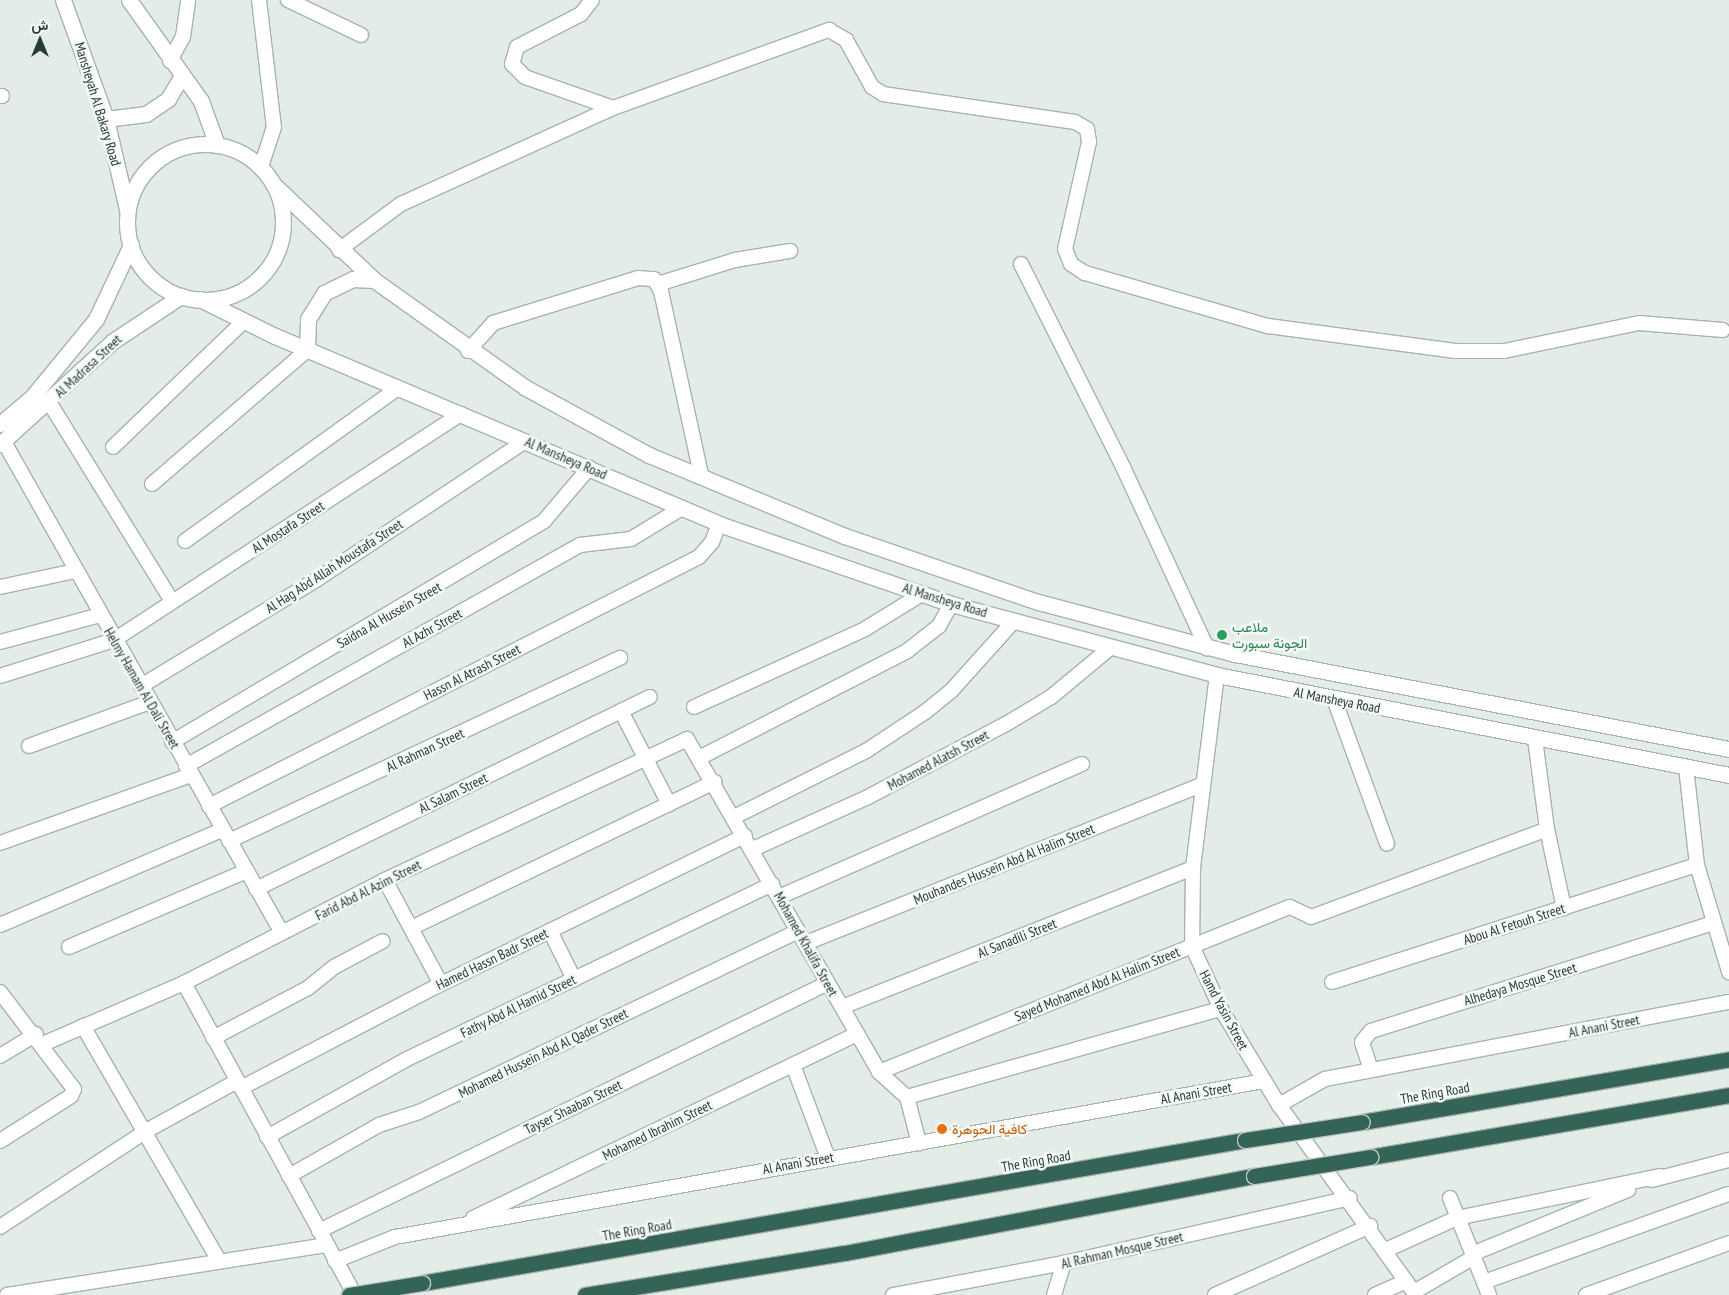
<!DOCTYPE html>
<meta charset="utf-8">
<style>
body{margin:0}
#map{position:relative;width:1729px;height:1295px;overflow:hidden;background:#e4ece8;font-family:"PT Sans Narrow",Vazirmatn,sans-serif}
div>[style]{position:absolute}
.roads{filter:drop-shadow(1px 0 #a7b3ae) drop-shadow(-1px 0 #a7b3ae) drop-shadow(0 1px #a7b3ae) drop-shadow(0 -1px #a7b3ae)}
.minor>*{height:14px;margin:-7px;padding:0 7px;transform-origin:7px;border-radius:7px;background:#fff}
.tertiary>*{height:15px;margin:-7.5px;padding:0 7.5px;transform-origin:7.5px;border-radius:7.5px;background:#fff}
.tertiary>.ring{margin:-7.5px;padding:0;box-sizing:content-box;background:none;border:15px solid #fff;border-radius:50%}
.motorway>*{height:15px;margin:-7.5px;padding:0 7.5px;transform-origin:7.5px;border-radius:7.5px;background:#346457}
.bridges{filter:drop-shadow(1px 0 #c2c8c6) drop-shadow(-1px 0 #c2c8c6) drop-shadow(0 1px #c2c8c6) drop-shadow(0 -1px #c2c8c6)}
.motorway-bridge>*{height:15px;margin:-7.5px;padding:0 7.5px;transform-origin:7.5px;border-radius:7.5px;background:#346457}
.dots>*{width:14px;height:14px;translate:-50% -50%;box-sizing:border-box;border:2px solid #f4f8f6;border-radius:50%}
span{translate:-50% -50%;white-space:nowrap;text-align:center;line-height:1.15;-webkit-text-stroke:5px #f4f8f6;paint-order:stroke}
.street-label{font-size:14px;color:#253b34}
.leisure-label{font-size:14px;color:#27864d}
.left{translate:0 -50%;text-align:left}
.food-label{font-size:14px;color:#c56008}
.north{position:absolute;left:15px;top:15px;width:50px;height:50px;-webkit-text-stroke:4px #f4f8f6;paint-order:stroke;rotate:0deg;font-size:14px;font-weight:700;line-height:20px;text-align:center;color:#253b34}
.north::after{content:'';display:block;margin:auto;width:18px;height:22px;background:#253b34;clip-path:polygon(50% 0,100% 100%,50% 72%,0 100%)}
</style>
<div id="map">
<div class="roads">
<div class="minor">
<div style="left:259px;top:0;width:128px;rotate:83.3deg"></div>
<div style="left:274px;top:127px;width:42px;rotate:108deg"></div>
<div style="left:288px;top:0;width:81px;rotate:25.6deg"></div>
<div style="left:592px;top:0;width:18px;rotate:128deg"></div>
<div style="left:581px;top:14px;width:72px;rotate:152.7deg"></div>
<div style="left:517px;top:47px;width:18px;rotate:106deg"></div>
<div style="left:512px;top:64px;width:18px;rotate:45deg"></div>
<div style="left:525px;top:77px;width:93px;rotate:19.4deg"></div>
<div style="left:170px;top:61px;width:27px;rotate:-62deg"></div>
<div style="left:183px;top:37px;width:37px;rotate:-82deg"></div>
<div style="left:0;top:96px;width:2px"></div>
<div style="left:339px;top:250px;width:77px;rotate:-36.6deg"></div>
<div style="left:401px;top:204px;width:233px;rotate:-24.4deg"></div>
<div style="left:613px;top:108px;width:230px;rotate:-19.9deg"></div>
<div style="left:829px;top:30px;width:20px;rotate:30deg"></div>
<div style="left:846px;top:40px;width:54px;rotate:61deg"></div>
<div style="left:872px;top:87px;width:13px;rotate:32deg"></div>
<div style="left:883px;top:94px;width:194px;rotate:8.3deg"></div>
<div style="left:1075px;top:122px;width:14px;rotate:30deg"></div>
<div style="left:1087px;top:129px;width:13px;rotate:81deg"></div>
<div style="left:1089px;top:142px;width:110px;rotate:102.6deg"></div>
<div style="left:1065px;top:249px;width:16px;rotate:68deg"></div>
<div style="left:1071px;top:264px;width:17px;rotate:33deg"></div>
<div style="left:1085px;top:273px;width:191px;rotate:16.2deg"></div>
<div style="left:1268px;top:326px;width:189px;rotate:7.6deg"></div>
<div style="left:1455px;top:351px;width:49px"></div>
<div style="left:1504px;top:351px;width:138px;rotate:-11.7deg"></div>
<div style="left:1639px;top:323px;width:84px;rotate:4.8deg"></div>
<div style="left:1021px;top:264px;width:227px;rotate:63.3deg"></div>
<div style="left:1123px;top:467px;width:200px;rotate:65.1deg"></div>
<div style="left:658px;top:284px;width:81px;rotate:-17.3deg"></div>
<div style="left:735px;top:260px;width:56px;rotate:-9.3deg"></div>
<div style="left:468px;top:351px;width:38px;rotate:-48deg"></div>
<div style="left:493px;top:323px;width:152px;rotate:-17.2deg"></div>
<div style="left:638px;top:278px;width:16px;rotate:4deg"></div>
<div style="left:654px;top:279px;width:14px;rotate:60deg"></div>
<div style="left:661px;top:291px;width:188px;rotate:77.7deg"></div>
<div style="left:49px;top:402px;width:234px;rotate:58.3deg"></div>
<div style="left:4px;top:442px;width:564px;rotate:60.48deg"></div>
<div style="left:113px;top:447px;width:180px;rotate:-43.9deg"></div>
<div style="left:152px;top:484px;width:205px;rotate:-40.8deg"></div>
<div style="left:185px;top:541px;width:262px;rotate:-35.7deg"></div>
<div style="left:0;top:587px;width:77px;rotate:-12deg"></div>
<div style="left:0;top:642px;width:104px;rotate:-15.1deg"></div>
<div style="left:1217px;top:675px;width:194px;rotate:97.1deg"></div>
<div style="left:1193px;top:868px;width:78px;rotate:90.7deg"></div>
<div style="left:1192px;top:946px;width:69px;rotate:65.3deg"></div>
<div style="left:1221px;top:1009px;width:112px;rotate:58.9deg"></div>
<div style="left:1279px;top:1105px;width:234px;rotate:54.2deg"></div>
<div style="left:0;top:676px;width:120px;rotate:-17.5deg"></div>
<div style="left:114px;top:640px;width:414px;rotate:-33.1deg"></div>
<div style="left:141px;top:686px;width:205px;rotate:-31.2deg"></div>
<div style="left:316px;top:580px;width:251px;rotate:-33.6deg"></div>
<div style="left:1334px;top:699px;width:154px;rotate:69.9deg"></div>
<div style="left:694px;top:707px;width:188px;rotate:-24.5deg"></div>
<div style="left:865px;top:629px;width:67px;rotate:-31.6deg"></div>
<div style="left:621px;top:711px;width:105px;rotate:62.7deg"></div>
<div style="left:1535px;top:739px;width:91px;rotate:82.4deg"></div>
<div style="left:1547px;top:829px;width:81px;rotate:77.9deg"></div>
<div style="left:172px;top:742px;width:433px;rotate:-30.7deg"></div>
<div style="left:544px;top:521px;width:70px;rotate:-49.7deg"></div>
<div style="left:29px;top:746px;width:129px;rotate:-20deg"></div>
<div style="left:701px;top:757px;width:232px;rotate:-27.2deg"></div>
<div style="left:907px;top:651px;width:41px;rotate:-38deg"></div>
<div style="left:939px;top:626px;width:25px;rotate:-61deg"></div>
<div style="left:186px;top:766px;width:452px;rotate:-29.3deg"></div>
<div style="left:580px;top:545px;width:51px;rotate:-6.7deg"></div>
<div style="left:631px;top:539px;width:60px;rotate:-31.3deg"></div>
<div style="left:1686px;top:767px;width:99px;rotate:83.6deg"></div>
<div style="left:1697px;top:865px;width:112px;rotate:73.3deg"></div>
<div style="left:209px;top:806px;width:550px;rotate:-26.94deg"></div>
<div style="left:699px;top:557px;width:20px;rotate:-49deg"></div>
<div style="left:712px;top:542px;width:19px;rotate:-69deg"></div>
<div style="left:734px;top:817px;width:148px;rotate:-26.6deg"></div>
<div style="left:866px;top:751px;width:71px;rotate:-33.5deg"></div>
<div style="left:925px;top:712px;width:35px;rotate:-39deg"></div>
<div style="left:952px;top:690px;width:93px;rotate:-48.1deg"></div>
<div style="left:229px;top:841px;width:432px;rotate:-25.1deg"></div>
<div style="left:0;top:843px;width:203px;rotate:-19.6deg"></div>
<div style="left:753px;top:849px;width:126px;rotate:-24.3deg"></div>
<div style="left:868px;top:797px;width:156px;rotate:-27.9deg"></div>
<div style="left:1006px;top:724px;width:52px;rotate:-31deg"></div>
<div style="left:1051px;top:697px;width:77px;rotate:-39.7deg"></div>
<div style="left:385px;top:880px;width:118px;rotate:61.7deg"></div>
<div style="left:256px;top:889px;width:438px;rotate:-26deg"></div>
<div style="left:779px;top:897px;width:331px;rotate:-23.7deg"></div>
<div style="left:0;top:925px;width:241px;rotate:-23.2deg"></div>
<div style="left:411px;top:928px;width:337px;rotate:-25.7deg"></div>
<div style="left:550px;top:931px;width:54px;rotate:63.4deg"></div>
<div style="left:806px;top:943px;width:425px;rotate:-21.8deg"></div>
<div style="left:69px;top:947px;width:193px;rotate:-23.2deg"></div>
<div style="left:1332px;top:982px;width:383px;rotate:-17.8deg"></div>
<div style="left:184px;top:983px;width:356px;rotate:61.3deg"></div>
<div style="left:0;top:992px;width:122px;rotate:52.7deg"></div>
<div style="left:74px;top:1089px;width:8px;rotate:113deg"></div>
<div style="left:71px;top:1096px;width:84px;rotate:147.6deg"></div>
<div style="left:842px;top:1007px;width:378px;rotate:-21.6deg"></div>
<div style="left:83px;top:1026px;width:272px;rotate:59.9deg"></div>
<div style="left:213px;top:1038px;width:107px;rotate:-27.8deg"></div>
<div style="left:308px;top:988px;width:33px;rotate:-39deg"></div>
<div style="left:334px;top:967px;width:55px;rotate:-28deg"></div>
<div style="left:43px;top:1044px;width:154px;rotate:-23.4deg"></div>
<div style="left:184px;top:983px;width:226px;rotate:-27.1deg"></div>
<div style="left:385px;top:880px;width:333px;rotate:-25deg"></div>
<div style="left:687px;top:739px;width:384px;rotate:60deg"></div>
<div style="left:879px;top:1072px;width:38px;rotate:42deg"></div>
<div style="left:907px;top:1097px;width:48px;rotate:75.4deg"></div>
<div style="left:0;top:1056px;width:42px;rotate:-31.4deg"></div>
<div style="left:793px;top:1065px;width:99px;rotate:69.4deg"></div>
<div style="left:1371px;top:1070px;width:29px;rotate:-108deg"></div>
<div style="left:1362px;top:1042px;width:14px;rotate:-51deg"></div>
<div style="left:1371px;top:1031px;width:356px;rotate:-17.5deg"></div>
<div style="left:879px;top:1072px;width:443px;rotate:-21.9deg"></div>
<div style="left:1290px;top:907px;width:23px;rotate:25deg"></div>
<div style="left:1311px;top:917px;width:252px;rotate:-20.4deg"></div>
<div style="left:241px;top:1088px;width:225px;rotate:-27.5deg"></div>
<div style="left:441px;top:984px;width:338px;rotate:-26deg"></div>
<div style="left:907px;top:1097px;width:326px;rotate:-15.7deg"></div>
<div style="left:1279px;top:1105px;width:53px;rotate:-29.5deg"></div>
<div style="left:1325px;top:1079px;width:411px;rotate:-10.8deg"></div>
<div style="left:267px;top:1137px;width:160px;rotate:-29.1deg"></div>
<div style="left:407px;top:1059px;width:405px;rotate:-25.6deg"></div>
<div style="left:289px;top:1176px;width:103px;rotate:-29.5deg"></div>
<div style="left:379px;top:1125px;width:42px;rotate:-18deg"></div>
<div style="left:419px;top:1112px;width:420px;rotate:-25.5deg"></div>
<div style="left:1652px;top:1180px;width:80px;rotate:-14.6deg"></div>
<div style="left:1450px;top:1198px;width:105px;rotate:68.1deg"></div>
<div style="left:473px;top:1218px;width:426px;rotate:-25.6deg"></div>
<div style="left:0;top:1227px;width:175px;rotate:-33.3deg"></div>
<div style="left:146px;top:1131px;width:104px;rotate:-28.8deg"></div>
<div style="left:319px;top:1231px;width:566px;rotate:-25.98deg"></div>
<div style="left:1386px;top:1250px;width:78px;rotate:-24.3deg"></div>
<div style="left:1457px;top:1218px;width:207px;rotate:-11.7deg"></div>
<div style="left:1472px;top:1254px;width:169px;rotate:-22.3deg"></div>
<div style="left:335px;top:1261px;width:65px;rotate:-21.8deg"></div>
<div style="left:395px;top:1237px;width:883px;rotate:-10.18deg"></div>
<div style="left:1484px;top:1282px;width:260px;rotate:-19.8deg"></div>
<div style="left:1414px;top:1292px;width:69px;rotate:-30.3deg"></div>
<div style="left:7px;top:1295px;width:324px;rotate:-8.9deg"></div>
<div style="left:893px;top:1295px;width:174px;rotate:-10.6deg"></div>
<div style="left:1064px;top:1263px;width:293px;rotate:-12.8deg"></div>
<div style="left:1054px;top:1295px;width:34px;rotate:-73deg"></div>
<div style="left:1215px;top:1295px;width:170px;rotate:-24deg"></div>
<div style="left:1375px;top:1295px;width:34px;rotate:-24deg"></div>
<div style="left:1586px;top:1295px;width:152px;rotate:-20deg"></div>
</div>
<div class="tertiary">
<div style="left:63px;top:0;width:127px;rotate:70.1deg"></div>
<div style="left:106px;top:119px;width:92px;rotate:76.9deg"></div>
<div style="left:129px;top:0;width:124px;rotate:54.5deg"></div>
<div style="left:201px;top:101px;width:47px;rotate:70deg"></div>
<div style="left:106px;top:119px;width:40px;rotate:-7.1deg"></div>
<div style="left:146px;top:114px;width:27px;rotate:-34deg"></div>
<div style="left:168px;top:99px;width:27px;rotate:-59deg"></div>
<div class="ring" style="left:127px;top:144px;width:141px;height:141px"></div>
<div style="left:273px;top:184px;width:139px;rotate:43.5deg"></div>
<div style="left:374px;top:280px;width:186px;rotate:35.4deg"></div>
<div style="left:526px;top:388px;width:140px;rotate:28.6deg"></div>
<div style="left:649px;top:455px;width:212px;rotate:22.5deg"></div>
<div style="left:845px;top:536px;width:204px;rotate:18.9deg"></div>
<div style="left:1038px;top:602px;width:204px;rotate:14.8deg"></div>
<div style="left:1235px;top:654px;width:503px;rotate:10.89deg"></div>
<div style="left:200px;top:299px;width:84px;rotate:26.3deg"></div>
<div style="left:275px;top:336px;width:482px;rotate:22.9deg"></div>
<div style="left:719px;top:524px;width:245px;rotate:19deg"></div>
<div style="left:951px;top:604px;width:275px;rotate:14.9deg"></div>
<div style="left:1217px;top:675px;width:522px;rotate:11.05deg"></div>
<div style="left:307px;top:350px;width:31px;rotate:-88deg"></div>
<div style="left:308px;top:319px;width:31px;rotate:-58deg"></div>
<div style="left:324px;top:293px;width:32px;rotate:-26deg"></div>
<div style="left:353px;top:279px;width:21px;rotate:3deg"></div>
<div style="left:0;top:424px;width:42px;rotate:-40.2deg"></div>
<div style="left:32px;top:397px;width:101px;rotate:-50.6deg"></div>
<div style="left:96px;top:319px;width:82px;rotate:-64.7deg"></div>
<div style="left:0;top:444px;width:153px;rotate:-42.3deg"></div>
<div style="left:113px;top:341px;width:82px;rotate:-33.5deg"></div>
</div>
<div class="motorway">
<div style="left:1362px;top:1122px;width:372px;rotate:-9.7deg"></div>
<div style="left:1370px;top:1157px;width:364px;rotate:-9.8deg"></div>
<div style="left:422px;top:1283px;width:835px;rotate:-9.86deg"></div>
<div style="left:585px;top:1295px;width:263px;rotate:-9.2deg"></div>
<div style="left:845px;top:1253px;width:416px;rotate:-10.7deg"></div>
</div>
</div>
<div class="bridges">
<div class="motorway-bridge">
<div style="left:1245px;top:1140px;width:118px;rotate:-8.7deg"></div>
<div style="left:1254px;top:1176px;width:118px;rotate:-9.3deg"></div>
<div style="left:349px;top:1295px;width:74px;rotate:-9.3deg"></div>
</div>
</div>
<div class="dots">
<div style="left:1222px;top:635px;background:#2e9e5b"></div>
<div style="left:942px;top:1129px;background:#e8710a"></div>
</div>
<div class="street-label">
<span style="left:98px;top:104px;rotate:73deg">Mansheyah Al Bakary Road</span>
<span style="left:88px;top:366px;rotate:-43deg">Al Madrasa Street</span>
<span style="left:566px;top:458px;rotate:23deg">Al Mansheya Road</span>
<span style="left:288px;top:527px;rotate:-33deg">Al Mostafa Street</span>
<span style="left:334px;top:566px;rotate:-33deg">Al Hag Abd Allah Moustafa Street</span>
<span style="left:945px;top:600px;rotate:17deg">Al Mansheya Road</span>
<span style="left:389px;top:615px;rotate:-30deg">Saidna Al Hussein Street</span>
<span style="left:432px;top:628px;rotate:-29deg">Al Azhr Street</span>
<span style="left:472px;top:672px;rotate:-27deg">Hassn Al Atrash Street</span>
<span style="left:142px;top:688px;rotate:60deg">Helmy Hamam Al Dali Street</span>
<span style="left:1337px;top:700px;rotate:11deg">Al Mansheya Road</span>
<span style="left:425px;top:750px;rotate:-25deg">Al Rahman Street</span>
<span style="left:938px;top:760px;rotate:-28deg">Mohamed Alatsh Street</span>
<span style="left:453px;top:793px;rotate:-26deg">Al Salam Street</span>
<span style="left:1004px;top:864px;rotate:-22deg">Mouhandes Hussein Abd Al Halim Street</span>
<span style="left:368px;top:890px;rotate:-27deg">Farid Abd Al Azim Street</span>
<span style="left:1514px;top:924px;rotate:-18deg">Abou Al Fetouh Street</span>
<span style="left:1017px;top:938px;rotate:-22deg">Al Sanadili Street</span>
<span style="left:806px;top:944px;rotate:61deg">Mohamed Khalifa Street</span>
<span style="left:492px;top:959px;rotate:-26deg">Hamed Hassn Badr Street</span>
<span style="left:1097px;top:984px;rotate:-22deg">Sayed Mohamed Abd Al Halim Street</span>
<span style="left:1520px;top:984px;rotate:-17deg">Alhedaya Mosque Street</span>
<span style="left:518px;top:1006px;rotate:-26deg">Fathy Abd Al Hamid Street</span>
<span style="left:1224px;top:1010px;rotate:62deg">Hamd Yasin Street</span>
<span style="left:1604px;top:1026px;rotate:-11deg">Al Anani Street</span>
<span style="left:543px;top:1053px;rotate:-26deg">Mohamed Hussein Abd Al Qader Street</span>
<span style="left:1196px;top:1093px;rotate:-10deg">Al Anani Street</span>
<span style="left:1435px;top:1093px;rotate:-10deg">The Ring Road</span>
<span style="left:573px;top:1107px;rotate:-26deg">Tayser Shaaban Street</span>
<span style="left:657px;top:1130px;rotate:-26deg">Mohamed Ibrahim Street</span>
<span style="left:1036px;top:1161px;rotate:-10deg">The Ring Road</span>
<span style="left:798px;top:1163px;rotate:-10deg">Al Anani Street</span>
<span style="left:637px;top:1230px;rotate:-10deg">The Ring Road</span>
<span style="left:1122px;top:1250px;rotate:-13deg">Al Rahman Mosque Street</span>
</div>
<div class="leisure-label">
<span class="left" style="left:1232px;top:635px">ملاعب<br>الجونة سبورت</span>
</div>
<div class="food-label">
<span class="left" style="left:952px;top:1129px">كافية الحوهرة</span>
</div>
<div class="north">ش</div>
</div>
